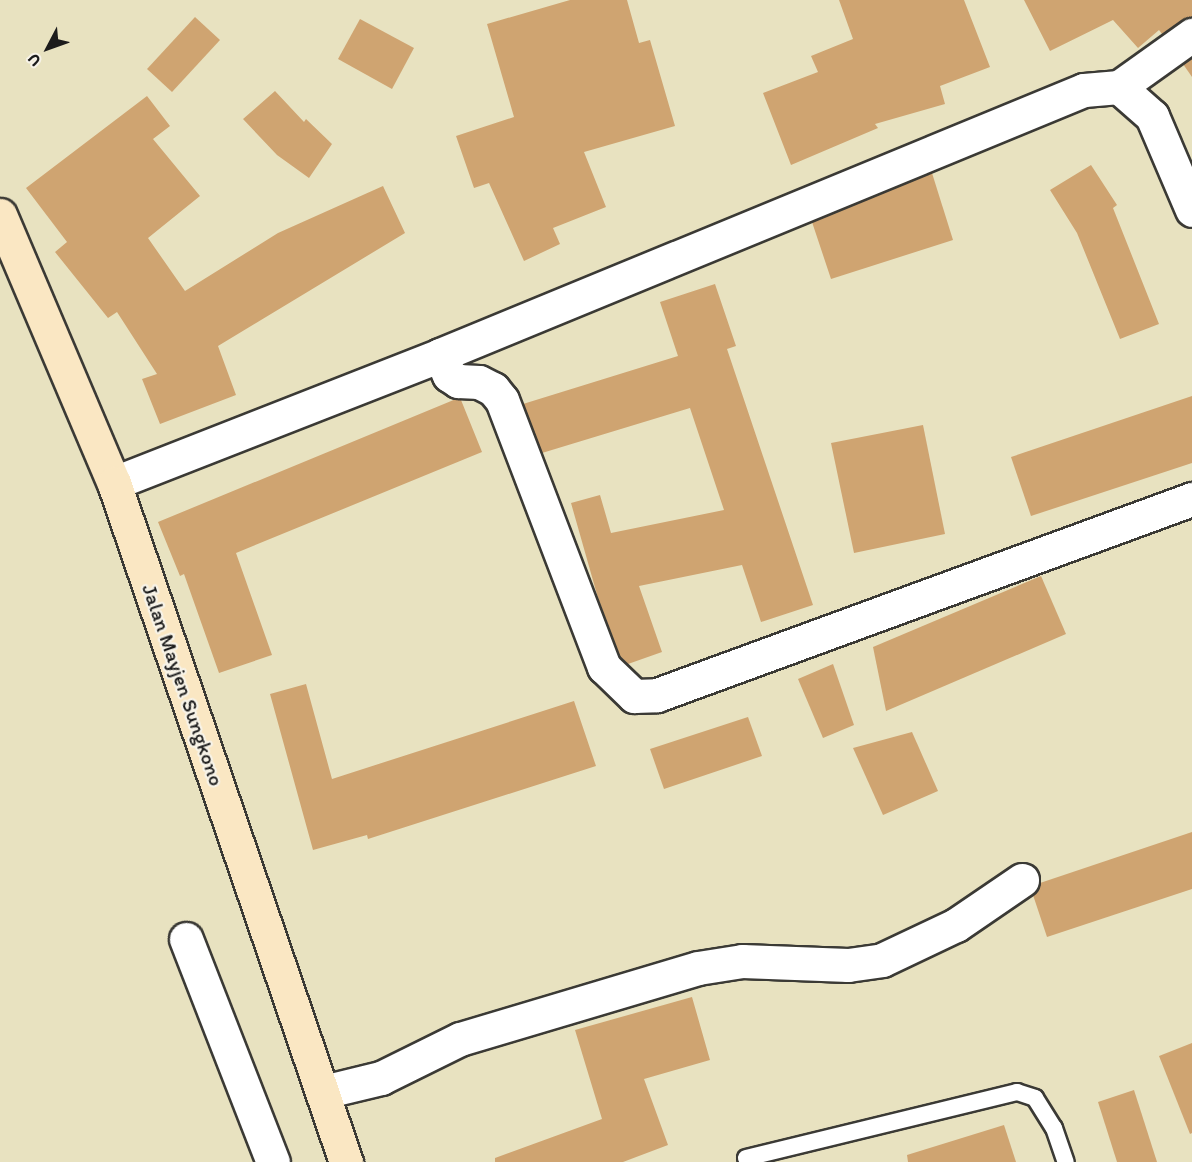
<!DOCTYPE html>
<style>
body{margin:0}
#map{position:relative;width:1192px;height:1162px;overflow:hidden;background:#e8e2c0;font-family:Itim,sans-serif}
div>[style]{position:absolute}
.building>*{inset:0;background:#cfa471}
.roads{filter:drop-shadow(2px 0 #3b3a35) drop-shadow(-2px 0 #3b3a35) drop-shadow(0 2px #3b3a35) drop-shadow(0 -2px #3b3a35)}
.service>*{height:16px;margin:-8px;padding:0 8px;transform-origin:8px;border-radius:8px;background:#fff}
.minor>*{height:33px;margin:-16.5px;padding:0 16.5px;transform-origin:16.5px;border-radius:16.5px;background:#fff}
.secondary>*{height:33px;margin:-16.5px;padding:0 16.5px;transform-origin:16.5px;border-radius:16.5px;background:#fae7c3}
span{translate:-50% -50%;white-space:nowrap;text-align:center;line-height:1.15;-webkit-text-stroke:4.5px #f7f3e8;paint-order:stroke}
.street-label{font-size:21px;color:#1c1c1c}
.north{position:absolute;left:18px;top:18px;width:60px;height:60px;-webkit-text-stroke:4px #f7f3e8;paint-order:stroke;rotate:229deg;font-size:16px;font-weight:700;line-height:24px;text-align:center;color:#1c1c1c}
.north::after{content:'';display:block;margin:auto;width:21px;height:27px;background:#1c1c1c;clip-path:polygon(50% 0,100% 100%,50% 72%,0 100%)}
</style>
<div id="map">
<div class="building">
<div style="clip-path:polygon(570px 0,627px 0,639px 43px,650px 40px,675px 126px,584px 152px,606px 207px,553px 228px,560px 244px,524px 261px,489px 183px,474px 188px,456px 136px,514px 117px,487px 24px)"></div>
<div style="clip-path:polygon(839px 0,964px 0,990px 67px,940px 86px,945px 104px,875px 124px,878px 128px,791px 165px,763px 93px,818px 72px,811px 56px,853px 39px)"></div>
<div style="clip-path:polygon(1024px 0,1192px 0,1192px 17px,1162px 34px,1159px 30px,1138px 48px,1113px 20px,1050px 51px)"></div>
<div style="clip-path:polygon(195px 17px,220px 40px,172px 92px,147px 69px)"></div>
<div style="clip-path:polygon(360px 19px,414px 48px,392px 89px,338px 59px)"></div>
<div style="clip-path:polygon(1192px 58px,1192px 77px,1183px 64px)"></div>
<div style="clip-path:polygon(275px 91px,304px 122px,306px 119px,332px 144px,309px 178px,277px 155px,243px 119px)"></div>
<div style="clip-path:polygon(147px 96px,170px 126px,153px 139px,200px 196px,148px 238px,185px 291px,278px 233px,383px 186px,405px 233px,218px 346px,236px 395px,160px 424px,142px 379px,157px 374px,117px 312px,108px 318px,55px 252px,67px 242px,26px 188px)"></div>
<div style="clip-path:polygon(1091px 165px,1117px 205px,1113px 208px,1159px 324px,1120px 339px,1077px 233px,1050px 190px)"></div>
<div style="clip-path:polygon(932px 173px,953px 240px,831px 279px,812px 222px)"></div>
<div style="clip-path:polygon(715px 284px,736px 346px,727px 349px,813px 605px,761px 622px,742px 565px,639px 586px,662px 652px,628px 664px,620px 656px,598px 598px,571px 503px,600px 495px,611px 533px,724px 510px,690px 408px,542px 453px,523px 404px,678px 356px,660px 302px)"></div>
<div style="clip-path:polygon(1192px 396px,1192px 463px,1031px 516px,1011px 457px)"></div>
<div style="clip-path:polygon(456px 399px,461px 400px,482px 452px,236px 553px,272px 655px,219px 673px,184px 574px,180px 576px,158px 522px)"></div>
<div style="clip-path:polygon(923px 425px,945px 534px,854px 553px,831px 443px)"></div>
<div style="clip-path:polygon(1041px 576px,1066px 634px,886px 711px,873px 647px)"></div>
<div style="clip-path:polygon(833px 664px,854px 725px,823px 738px,798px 679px)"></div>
<div style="clip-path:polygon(306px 684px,332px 779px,574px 701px,596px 766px,368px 839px,367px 835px,313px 850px,270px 694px)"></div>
<div style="clip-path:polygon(748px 717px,762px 756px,664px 789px,650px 749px)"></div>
<div style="clip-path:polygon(912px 732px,938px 791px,883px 815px,853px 748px)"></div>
<div style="clip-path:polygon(1192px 832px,1192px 889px,1047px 937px,1033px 895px,1040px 883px)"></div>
<div style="clip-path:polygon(692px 997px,710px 1060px,644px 1079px,668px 1145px,623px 1162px,495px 1162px,495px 1158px,602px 1119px,575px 1030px)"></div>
<div style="clip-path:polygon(1192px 1043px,1192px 1133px,1190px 1134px,1159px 1056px)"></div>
<div style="clip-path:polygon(1134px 1090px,1157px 1162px,1117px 1162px,1098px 1102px)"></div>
<div style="clip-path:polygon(1004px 1125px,1016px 1162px,908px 1162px,907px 1155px)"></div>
</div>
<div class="roads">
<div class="service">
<div style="left:746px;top:1158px;width:279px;rotate:-13.7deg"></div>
<div style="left:1017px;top:1092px;width:19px;rotate:18deg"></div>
<div style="left:1035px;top:1098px;width:36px;rotate:58deg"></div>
<div style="left:1054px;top:1128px;width:36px;rotate:71deg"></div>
</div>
<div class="minor">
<div style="left:1119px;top:87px;width:90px;rotate:-35.5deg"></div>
<div style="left:440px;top:355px;width:22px;rotate:66deg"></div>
<div style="left:449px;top:375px;width:11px;rotate:34deg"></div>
<div style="left:458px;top:381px;width:21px;rotate:3deg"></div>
<div style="left:479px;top:382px;width:16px;rotate:27deg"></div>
<div style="left:493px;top:389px;width:14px;rotate:51deg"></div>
<div style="left:502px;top:400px;width:286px;rotate:69.1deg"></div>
<div style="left:604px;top:667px;width:42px;rotate:44deg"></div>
<div style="left:634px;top:696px;width:23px;rotate:-2deg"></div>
<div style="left:657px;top:695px;width:570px;rotate:-20.12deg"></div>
<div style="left:114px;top:483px;width:350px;rotate:-21.4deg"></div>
<div style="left:440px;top:355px;width:696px;rotate:-22.37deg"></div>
<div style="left:1084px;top:90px;width:35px;rotate:-5deg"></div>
<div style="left:1119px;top:87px;width:44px;rotate:41.3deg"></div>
<div style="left:1152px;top:116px;width:102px;rotate:66.9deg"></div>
<div style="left:186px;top:939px;width:239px;rotate:68.7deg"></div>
<div style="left:323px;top:1092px;width:60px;rotate:-13.6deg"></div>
<div style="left:381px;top:1078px;width:88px;rotate:-26.3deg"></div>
<div style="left:460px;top:1039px;width:248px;rotate:-16.6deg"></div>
<div style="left:698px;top:968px;width:45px;rotate:-9deg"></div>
<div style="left:742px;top:961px;width:106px;rotate:2.2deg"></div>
<div style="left:848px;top:965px;width:34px;rotate:-8deg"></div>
<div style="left:882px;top:960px;width:82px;rotate:-25.3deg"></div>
<div style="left:956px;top:925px;width:80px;rotate:-34.3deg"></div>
</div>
<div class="secondary">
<div style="left:0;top:215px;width:291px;rotate:67deg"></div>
<div style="left:114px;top:483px;width:718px;rotate:71.14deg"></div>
</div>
</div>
<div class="street-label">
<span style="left:183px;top:685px;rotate:71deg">Jalan Mayjen Sungkono</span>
</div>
<div class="north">U</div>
</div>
